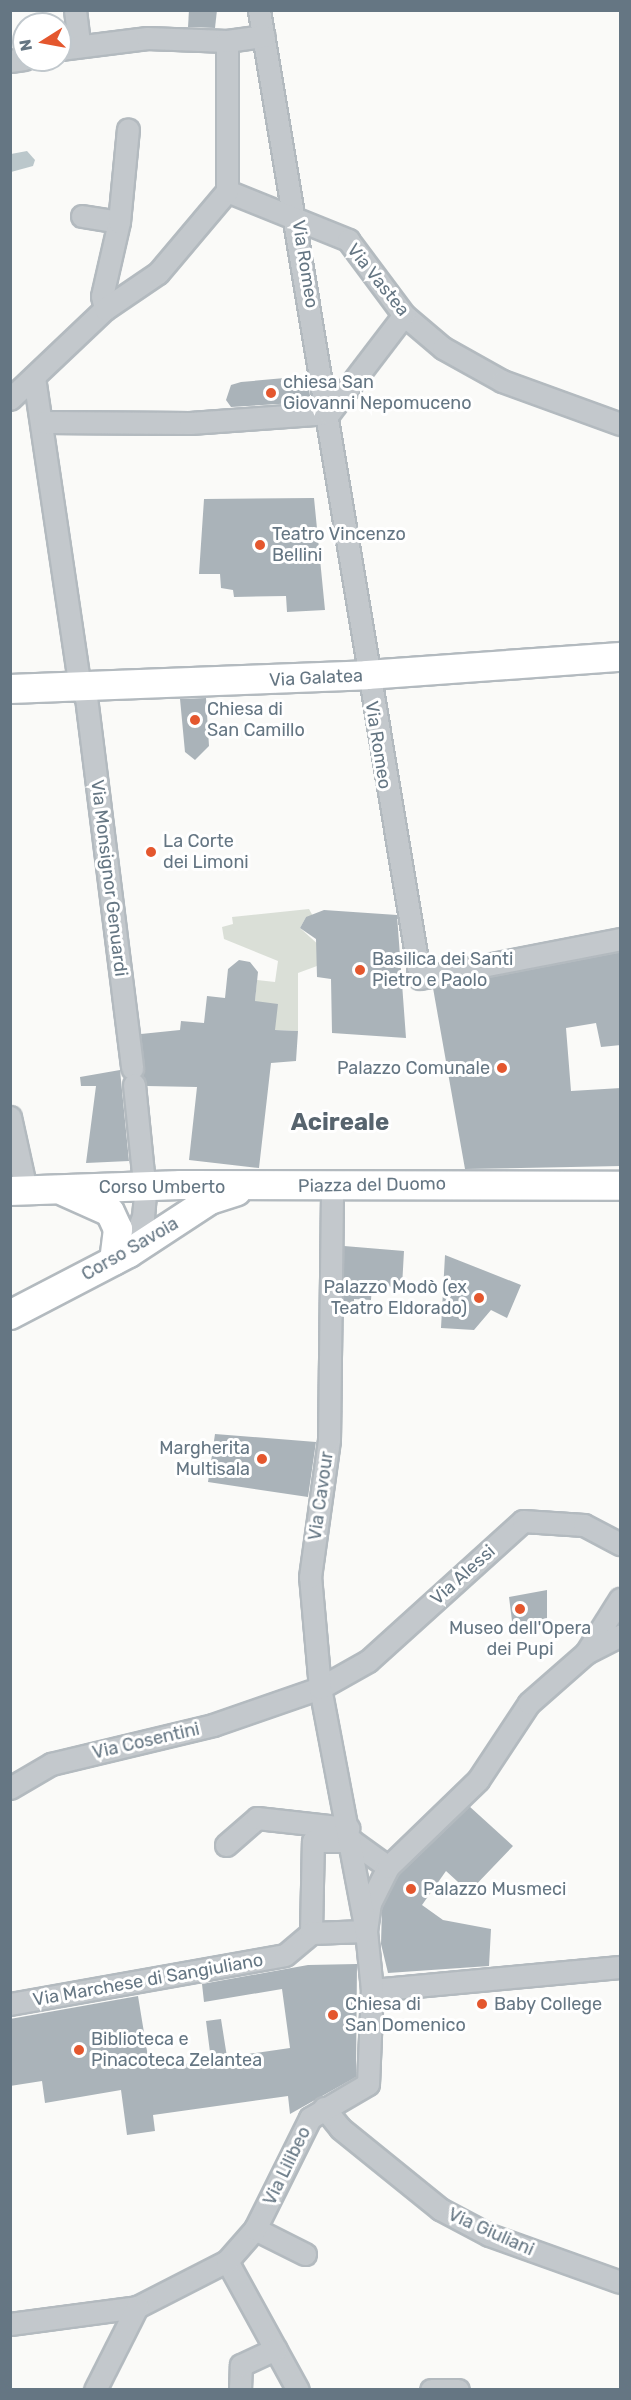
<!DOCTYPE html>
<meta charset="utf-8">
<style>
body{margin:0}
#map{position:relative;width:631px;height:2400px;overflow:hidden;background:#fafaf8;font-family:Rubik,sans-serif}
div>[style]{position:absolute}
.green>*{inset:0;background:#dadfd7}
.water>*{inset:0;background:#bbc7cb}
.building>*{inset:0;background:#aab3b9}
.roads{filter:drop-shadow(2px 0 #b3babf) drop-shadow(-2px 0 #b3babf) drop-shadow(0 2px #b3babf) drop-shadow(0 -2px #b3babf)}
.street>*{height:21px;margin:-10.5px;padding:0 10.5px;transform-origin:10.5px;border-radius:10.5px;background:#c3c8cc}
.secondary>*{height:28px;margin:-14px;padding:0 14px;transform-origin:14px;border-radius:14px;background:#fff}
.dots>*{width:16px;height:16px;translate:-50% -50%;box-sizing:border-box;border:3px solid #fff;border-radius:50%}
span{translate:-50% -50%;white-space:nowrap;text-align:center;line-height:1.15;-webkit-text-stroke:6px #fff;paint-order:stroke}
.street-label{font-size:18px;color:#657683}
.poi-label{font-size:18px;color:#657683}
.left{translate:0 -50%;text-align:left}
.right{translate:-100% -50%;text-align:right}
.district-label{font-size:24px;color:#57646e;font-weight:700}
.frame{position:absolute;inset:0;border:12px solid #657683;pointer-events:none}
.north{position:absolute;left:12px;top:12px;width:60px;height:60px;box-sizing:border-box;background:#fff;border:2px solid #c1c8cd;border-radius:50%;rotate:259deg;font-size:16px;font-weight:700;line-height:24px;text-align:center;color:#657683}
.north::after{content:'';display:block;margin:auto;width:21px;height:27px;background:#e4572e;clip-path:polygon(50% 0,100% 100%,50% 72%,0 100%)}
</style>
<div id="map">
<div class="green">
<div style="clip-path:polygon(309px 909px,314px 918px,306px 917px,300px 928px,321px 947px,317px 966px,298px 973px,298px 1031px,275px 1030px,255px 1001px,257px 980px,275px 982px,278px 961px,224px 939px,222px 927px,233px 924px,232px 917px)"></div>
</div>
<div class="water">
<div style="clip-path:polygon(27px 151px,35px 160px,33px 166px,11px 172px,11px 154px)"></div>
</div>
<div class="building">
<div style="clip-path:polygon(189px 10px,217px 10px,215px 28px,188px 27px)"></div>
<div style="clip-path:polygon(307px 376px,311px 402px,231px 407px,226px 400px,231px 385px,241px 382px)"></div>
<div style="clip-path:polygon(314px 498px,325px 610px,287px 612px,286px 596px,234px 597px,233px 590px,221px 588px,220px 574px,199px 574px,204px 499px)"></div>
<div style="clip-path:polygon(206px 698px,209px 746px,195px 760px,185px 752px,180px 699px)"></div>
<div style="clip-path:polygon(324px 910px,397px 915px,406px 1038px,332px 1033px,331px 979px,317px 977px,316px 939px,300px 928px,306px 917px)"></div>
<div style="clip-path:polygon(621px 952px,621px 1045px,601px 1047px,596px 1023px,566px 1028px,571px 1091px,621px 1088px,621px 1166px,465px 1169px,433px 988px)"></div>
<div style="clip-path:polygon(239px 960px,250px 962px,258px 972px,255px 1001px,278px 1004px,275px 1030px,298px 1031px,296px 1061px,271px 1063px,259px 1168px,189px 1160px,197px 1087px,147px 1086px,142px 1075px,141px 1034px,180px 1030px,181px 1021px,204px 1023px,207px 996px,225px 998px,228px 969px)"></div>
<div style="clip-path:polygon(120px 1070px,129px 1161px,86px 1163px,96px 1086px,81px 1086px,80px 1077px)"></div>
<div style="clip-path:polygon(344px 1246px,404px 1251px,402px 1287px,372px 1286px,371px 1300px,354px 1299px,354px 1316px,343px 1315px)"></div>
<div style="clip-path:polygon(445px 1255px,521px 1285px,507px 1318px,491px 1310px,474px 1330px,441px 1328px)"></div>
<div style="clip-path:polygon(215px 1434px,316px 1442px,308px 1497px,208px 1482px)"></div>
<div style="clip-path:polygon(547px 1590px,547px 1623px,513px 1629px,509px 1597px)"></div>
<div style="clip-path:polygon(469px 1806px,513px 1846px,469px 1892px,446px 1871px,422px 1905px,443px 1920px,491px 1929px,489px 1966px,388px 1973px,381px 1944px,382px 1907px,398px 1875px)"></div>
<div style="clip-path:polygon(357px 1964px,356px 2077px,290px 2114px,288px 2096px,153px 2115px,155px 2131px,127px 2135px,121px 2090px,45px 2103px,42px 2081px,10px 2086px,10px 2019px,138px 1996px,150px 2069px,211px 2060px,206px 2021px,221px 2019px,227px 2057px,290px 2048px,282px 1989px,204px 2002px,202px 1984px,308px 1965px)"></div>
</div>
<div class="roads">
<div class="street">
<div style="left:75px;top:10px;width:34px;rotate:83deg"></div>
<div style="left:259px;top:10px;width:981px;rotate:80.56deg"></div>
<div style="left:420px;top:978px;width:204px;rotate:-11deg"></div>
<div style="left:60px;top:49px;width:88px;rotate:-7.2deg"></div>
<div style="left:147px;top:38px;width:80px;rotate:2.1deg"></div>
<div style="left:10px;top:61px;width:14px;rotate:-8deg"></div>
<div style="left:227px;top:191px;width:131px;rotate:22deg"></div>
<div style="left:348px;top:240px;width:94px;rotate:53.3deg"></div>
<div style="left:404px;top:315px;width:51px;rotate:40.2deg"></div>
<div style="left:443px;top:348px;width:68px;rotate:29.2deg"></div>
<div style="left:502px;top:381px;width:126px;rotate:20deg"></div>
<div style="left:82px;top:216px;width:37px;rotate:9deg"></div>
<div style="left:105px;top:309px;width:13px;rotate:-103deg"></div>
<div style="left:102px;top:296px;width:76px;rotate:-77.1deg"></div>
<div style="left:119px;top:222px;width:93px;rotate:-84.5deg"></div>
<div style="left:34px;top:377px;width:316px;rotate:81.6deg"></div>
<div style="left:80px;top:690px;width:9px;rotate:49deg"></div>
<div style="left:86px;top:697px;width:374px;rotate:82.9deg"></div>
<div style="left:10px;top:399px;width:131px;rotate:-43.5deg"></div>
<div style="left:105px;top:309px;width:64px;rotate:-34.2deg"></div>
<div style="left:158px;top:273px;width:107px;rotate:-49.9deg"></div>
<div style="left:227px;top:191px;width:150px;rotate:-90deg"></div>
<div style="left:227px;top:41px;width:37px;rotate:-8deg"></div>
<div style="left:44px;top:422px;width:146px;rotate:0.4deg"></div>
<div style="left:190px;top:423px;width:139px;rotate:-4.1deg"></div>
<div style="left:329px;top:413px;width:123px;rotate:-52.6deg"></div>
<div style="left:10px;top:1117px;width:75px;rotate:77.6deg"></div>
<div style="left:129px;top:1253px;width:39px;rotate:-69deg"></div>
<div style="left:143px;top:1217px;width:24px;rotate:-85deg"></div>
<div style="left:145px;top:1193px;width:109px;rotate:-95.8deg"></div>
<div style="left:586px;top:1653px;width:64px;rotate:-57.8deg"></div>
<div style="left:10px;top:1788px;width:48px;rotate:-30.3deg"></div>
<div style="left:51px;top:1764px;width:167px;rotate:-13.5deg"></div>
<div style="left:213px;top:1725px;width:113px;rotate:-19.1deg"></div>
<div style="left:320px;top:1688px;width:55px;rotate:-29.4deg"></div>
<div style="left:368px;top:1661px;width:209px;rotate:-42.1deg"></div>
<div style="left:523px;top:1521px;width:61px;rotate:3.8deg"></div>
<div style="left:584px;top:1525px;width:41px;rotate:27.8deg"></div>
<div style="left:226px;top:1845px;width:41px;rotate:-41.1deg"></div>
<div style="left:257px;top:1818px;width:92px;rotate:6.3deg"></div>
<div style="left:311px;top:1933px;width:92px;rotate:-88.8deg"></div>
<div style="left:313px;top:1841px;width:39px"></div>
<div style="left:352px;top:1841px;width:44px;rotate:35.8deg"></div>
<div style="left:372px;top:1990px;width:249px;rotate:-5.3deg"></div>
<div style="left:10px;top:2004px;width:279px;rotate:-10.1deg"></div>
<div style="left:285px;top:1955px;width:34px;rotate:-40deg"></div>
<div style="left:311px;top:1933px;width:55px;rotate:-2.1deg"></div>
<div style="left:366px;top:1931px;width:28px;rotate:-82deg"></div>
<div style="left:370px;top:1903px;width:40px;rotate:-63.4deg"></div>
<div style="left:388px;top:1867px;width:125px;rotate:-44deg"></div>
<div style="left:478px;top:1780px;width:92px;rotate:-56.5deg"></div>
<div style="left:529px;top:1703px;width:76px;rotate:-41.3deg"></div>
<div style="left:586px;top:1653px;width:38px;rotate:-27deg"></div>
<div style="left:324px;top:2108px;width:26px;rotate:51deg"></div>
<div style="left:340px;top:2128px;width:129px;rotate:39deg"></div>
<div style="left:440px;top:2209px;width:55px;rotate:28deg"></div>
<div style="left:489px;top:2235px;width:139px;rotate:19.7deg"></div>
<div style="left:255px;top:2229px;width:56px;rotate:26.6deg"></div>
<div style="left:227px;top:2261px;width:147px;rotate:61.2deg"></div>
<div style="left:10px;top:2324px;width:128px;rotate:-7.6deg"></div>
<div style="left:137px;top:2307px;width:101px;rotate:-27.1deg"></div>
<div style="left:227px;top:2261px;width:43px;rotate:-48.8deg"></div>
<div style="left:255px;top:2229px;width:124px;rotate:-63.6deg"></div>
<div style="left:310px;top:2118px;width:67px;rotate:-30.4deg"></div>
<div style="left:368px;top:2084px;width:94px;rotate:-87.6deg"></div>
<div style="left:372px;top:1990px;width:59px;rotate:-95.8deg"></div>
<div style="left:366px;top:1931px;width:247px;rotate:-100.7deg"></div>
<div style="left:320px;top:1688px;width:111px;rotate:-95.1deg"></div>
<div style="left:310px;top:1577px;width:138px;rotate:-82.1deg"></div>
<div style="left:329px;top:1440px;width:256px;rotate:-89.3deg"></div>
<div style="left:95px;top:2390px;width:93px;rotate:-63.2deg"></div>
<div style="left:240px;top:2390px;width:25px;rotate:-88deg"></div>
<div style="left:241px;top:2365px;width:38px;rotate:-25deg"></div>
<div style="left:431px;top:2390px;width:27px"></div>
</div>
<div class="secondary">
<div style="left:10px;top:689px;width:357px;rotate:-2.2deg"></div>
<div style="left:367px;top:675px;width:254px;rotate:-4.1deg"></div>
<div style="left:10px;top:1191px;width:171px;rotate:-2deg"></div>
<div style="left:181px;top:1185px;width:439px;rotate:0.1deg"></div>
<div style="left:65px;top:1192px;width:49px;rotate:24deg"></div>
<div style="left:110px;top:1212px;width:19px;rotate:65deg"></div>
<div style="left:118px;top:1229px;width:32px;rotate:97deg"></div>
<div style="left:10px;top:1315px;width:134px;rotate:-27.5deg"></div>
<div style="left:129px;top:1253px;width:97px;rotate:-33.2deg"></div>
<div style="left:210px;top:1200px;width:28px;rotate:-18deg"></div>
</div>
</div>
<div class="dots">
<div style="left:271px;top:393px;background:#e4572e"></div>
<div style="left:260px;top:545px;background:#e4572e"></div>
<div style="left:195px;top:720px;background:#e4572e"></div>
<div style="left:151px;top:852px;background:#e4572e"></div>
<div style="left:360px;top:970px;background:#e4572e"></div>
<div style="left:502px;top:1068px;background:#e4572e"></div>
<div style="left:479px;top:1298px;background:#e4572e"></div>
<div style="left:262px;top:1459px;background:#e4572e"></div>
<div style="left:520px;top:1609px;background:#e4572e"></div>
<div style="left:411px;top:1889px;background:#e4572e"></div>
<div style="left:482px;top:2004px;background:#e4572e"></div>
<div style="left:333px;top:2015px;background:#e4572e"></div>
<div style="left:79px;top:2050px;background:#e4572e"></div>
</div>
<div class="street-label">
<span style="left:305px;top:264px;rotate:81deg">Via Romeo</span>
<span style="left:378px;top:280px;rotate:51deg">Via Vastea</span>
<span style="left:316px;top:678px;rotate:-3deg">Via Galatea</span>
<span style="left:378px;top:745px;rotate:81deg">Via Romeo</span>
<span style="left:109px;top:878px;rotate:83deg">Via Monsignor Genuardi</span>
<span style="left:372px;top:1185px;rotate:-1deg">Piazza del Duomo</span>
<span style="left:162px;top:1187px">Corso Umberto</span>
<span style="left:130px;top:1249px;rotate:-30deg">Corso Savoia</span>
<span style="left:321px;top:1496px;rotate:-82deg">Via Cavour</span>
<span style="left:463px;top:1575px;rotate:-42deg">Via Alessi</span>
<span style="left:146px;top:1741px;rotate:-13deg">Via Cosentini</span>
<span style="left:148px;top:1980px;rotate:-10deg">Via Marchese di Sangiuliano</span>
<span style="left:287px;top:2166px;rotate:-64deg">Via Lilibeo</span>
<span style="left:491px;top:2232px;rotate:24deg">Via Giuliani</span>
</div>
<div class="poi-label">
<span class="left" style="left:283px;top:393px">chiesa San<br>Giovanni Nepomuceno</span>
<span class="left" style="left:272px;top:545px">Teatro Vincenzo<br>Bellini</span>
<span class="left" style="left:207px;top:720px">Chiesa di<br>San Camillo</span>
<span class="left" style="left:163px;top:852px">La Corte<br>dei Limoni</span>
<span class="left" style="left:372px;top:970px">Basilica dei Santi<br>Pietro e Paolo</span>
<span class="right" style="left:490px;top:1068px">Palazzo Comunale</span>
<span class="right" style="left:467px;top:1298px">Palazzo Modò (ex<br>Teatro Eldorado)</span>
<span class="right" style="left:250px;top:1459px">Margherita<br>Multisala</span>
<span style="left:520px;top:1639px">Museo dell'Opera<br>dei Pupi</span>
<span class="left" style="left:423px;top:1889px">Palazzo Musmeci</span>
<span class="left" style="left:494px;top:2004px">Baby College</span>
<span class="left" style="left:345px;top:2015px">Chiesa di<br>San Domenico</span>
<span class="left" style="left:91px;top:2050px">Biblioteca e<br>Pinacoteca Zelantea</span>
</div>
<div class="district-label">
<span style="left:340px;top:1123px">Acireale</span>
</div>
<div class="frame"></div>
<div class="north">N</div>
</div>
